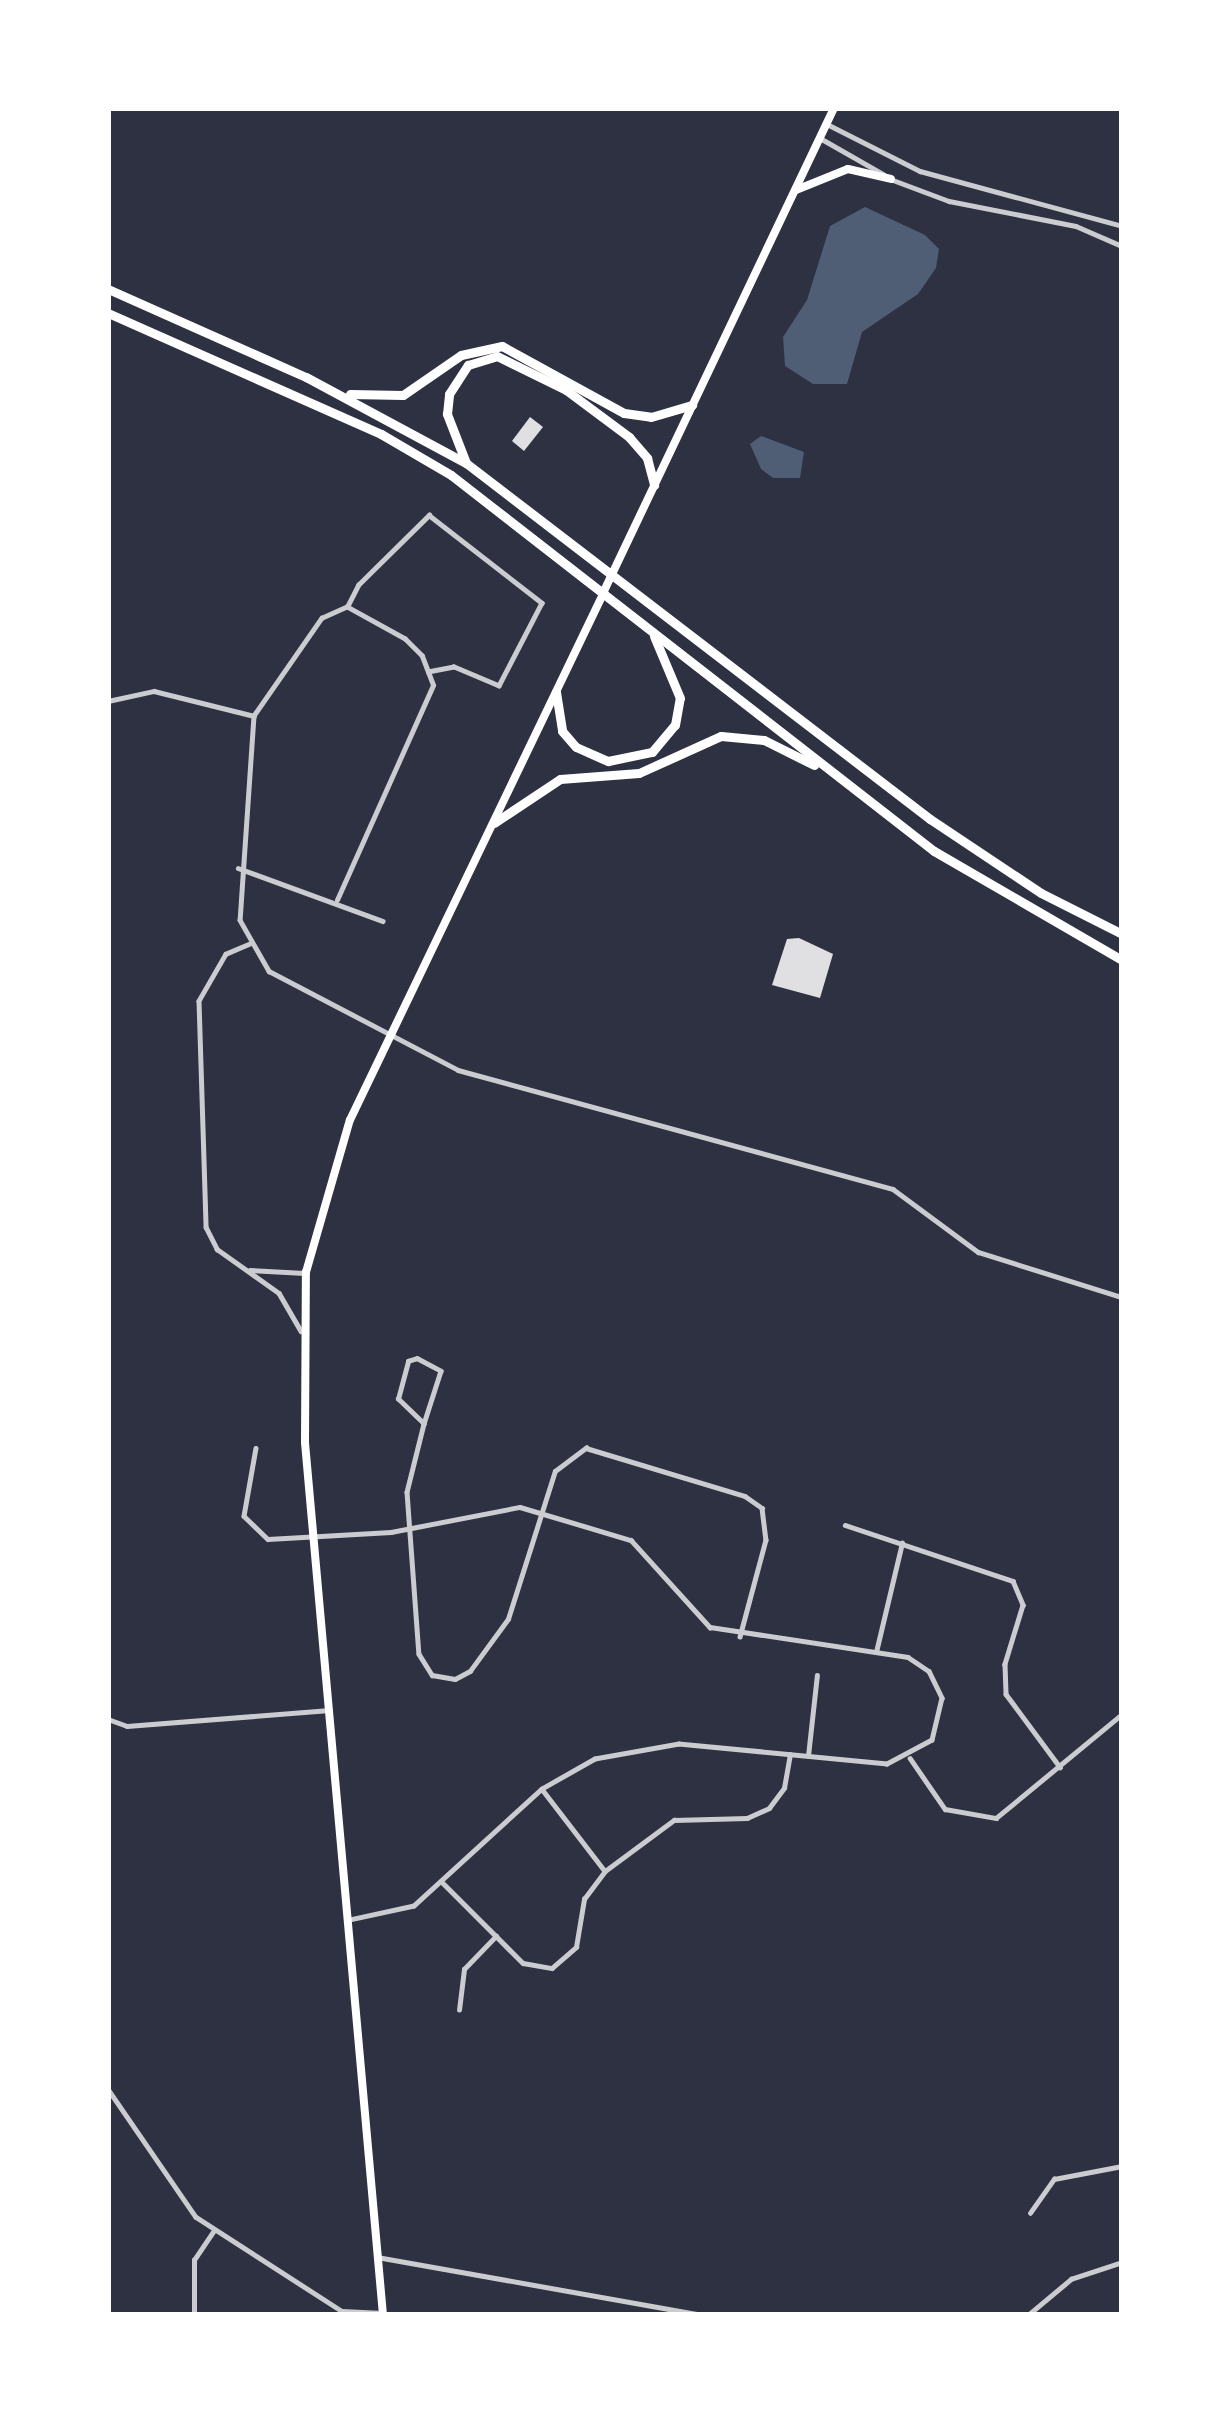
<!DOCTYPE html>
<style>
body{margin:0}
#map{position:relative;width:1230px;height:2423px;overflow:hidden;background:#2d3142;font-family:Lato,sans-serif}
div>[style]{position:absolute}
.water>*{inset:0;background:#4f5d75}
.building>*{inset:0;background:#e0e0e3}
.minor>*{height:4.5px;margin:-2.25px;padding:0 2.25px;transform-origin:2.25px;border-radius:2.25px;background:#caccd0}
.secondary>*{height:8px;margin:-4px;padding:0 4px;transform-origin:4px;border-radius:4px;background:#fff}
.primary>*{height:8px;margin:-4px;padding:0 4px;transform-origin:4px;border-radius:4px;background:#fff}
.trunk>*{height:9px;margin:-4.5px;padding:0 4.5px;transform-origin:4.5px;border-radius:4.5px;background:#fff}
span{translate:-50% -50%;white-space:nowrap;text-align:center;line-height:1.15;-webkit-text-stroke:10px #fff;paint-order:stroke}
.frame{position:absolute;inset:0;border:111px solid #fff;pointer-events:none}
</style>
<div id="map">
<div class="water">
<div style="clip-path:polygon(865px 207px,925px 235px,939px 249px,936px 268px,918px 294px,862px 332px,847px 384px,813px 384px,785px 366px,783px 337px,807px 300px,830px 226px)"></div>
<div style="clip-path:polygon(761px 436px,804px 452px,800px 478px,773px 478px,761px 469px,750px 444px)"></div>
</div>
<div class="building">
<div style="clip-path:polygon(530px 417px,543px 427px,524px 451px,512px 441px)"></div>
<div style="clip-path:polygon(799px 938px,833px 954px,820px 998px,772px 985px,787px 939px)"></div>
</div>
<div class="minor">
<div style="left:829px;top:125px;width:102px;rotate:26.8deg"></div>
<div style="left:920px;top:171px;width:209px;rotate:15.2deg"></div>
<div style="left:820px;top:138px;width:73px;rotate:29.7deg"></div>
<div style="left:893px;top:180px;width:60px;rotate:20.6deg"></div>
<div style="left:949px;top:201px;width:129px;rotate:11.1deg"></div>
<div style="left:1076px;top:226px;width:50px;rotate:23.5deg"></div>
<div style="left:347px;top:607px;width:25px;rotate:-63deg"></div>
<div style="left:358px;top:585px;width:100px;rotate:-44.6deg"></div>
<div style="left:429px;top:515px;width:143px;rotate:37.9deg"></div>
<div style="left:542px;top:603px;width:93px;rotate:117.4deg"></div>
<div style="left:499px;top:686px;width:49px;rotate:-157.1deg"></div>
<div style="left:454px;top:667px;width:26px;rotate:169deg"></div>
<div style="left:108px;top:701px;width:47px;rotate:-12.3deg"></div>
<div style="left:154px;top:691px;width:103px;rotate:14deg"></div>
<div style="left:238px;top:868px;width:154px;rotate:20.1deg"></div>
<div style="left:337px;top:900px;width:235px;rotate:-65.9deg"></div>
<div style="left:433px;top:685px;width:31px;rotate:-111deg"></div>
<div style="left:422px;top:656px;width:24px;rotate:-135deg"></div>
<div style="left:405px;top:639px;width:66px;rotate:-151.1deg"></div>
<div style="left:347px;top:607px;width:27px;rotate:156deg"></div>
<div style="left:322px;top:618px;width:119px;rotate:124.8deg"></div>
<div style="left:254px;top:716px;width:204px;rotate:93.9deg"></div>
<div style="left:240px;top:920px;width:59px;rotate:60.4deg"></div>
<div style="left:269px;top:971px;width:213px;rotate:27.6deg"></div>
<div style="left:458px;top:1070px;width:451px;rotate:15.3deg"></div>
<div style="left:893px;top:1189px;width:106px;rotate:36.5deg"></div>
<div style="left:978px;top:1252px;width:151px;rotate:17.4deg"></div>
<div style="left:250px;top:944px;width:26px;rotate:157deg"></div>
<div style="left:226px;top:954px;width:54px;rotate:119.9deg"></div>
<div style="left:199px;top:1001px;width:226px;rotate:88.2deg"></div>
<div style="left:206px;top:1227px;width:25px;rotate:63deg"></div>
<div style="left:217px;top:1249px;width:76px;rotate:35.4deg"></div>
<div style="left:279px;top:1293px;width:44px;rotate:59.9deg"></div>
<div style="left:250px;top:1270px;width:54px;rotate:3.2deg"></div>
<div style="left:417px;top:1358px;width:27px;rotate:28deg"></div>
<div style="left:441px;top:1371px;width:56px;rotate:107.8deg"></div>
<div style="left:424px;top:1424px;width:36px;rotate:-136deg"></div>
<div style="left:398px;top:1399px;width:39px;rotate:-75deg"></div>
<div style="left:408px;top:1361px;width:9px;rotate:-18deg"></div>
<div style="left:424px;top:1424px;width:70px;rotate:104deg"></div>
<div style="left:407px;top:1492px;width:162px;rotate:85.8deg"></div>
<div style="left:419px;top:1654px;width:25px;rotate:58deg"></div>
<div style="left:432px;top:1675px;width:23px;rotate:10deg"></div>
<div style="left:455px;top:1679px;width:17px;rotate:-28deg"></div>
<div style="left:470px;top:1671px;width:64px;rotate:-53.8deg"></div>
<div style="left:508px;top:1619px;width:155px;rotate:-72.4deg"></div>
<div style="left:555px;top:1471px;width:39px;rotate:-37deg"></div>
<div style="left:586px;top:1448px;width:166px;rotate:16.8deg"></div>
<div style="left:745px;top:1496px;width:21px;rotate:35deg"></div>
<div style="left:762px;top:1508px;width:32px;rotate:83deg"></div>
<div style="left:766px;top:1540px;width:100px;rotate:105deg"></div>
<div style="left:256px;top:1448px;width:69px;rotate:100deg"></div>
<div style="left:244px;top:1516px;width:33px;rotate:44deg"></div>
<div style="left:268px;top:1539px;width:123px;rotate:-3.3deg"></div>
<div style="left:391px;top:1532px;width:131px;rotate:-11deg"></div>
<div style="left:520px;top:1507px;width:116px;rotate:16.6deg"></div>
<div style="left:631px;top:1540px;width:118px;rotate:47.8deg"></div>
<div style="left:710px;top:1627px;width:200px;rotate:8.6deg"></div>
<div style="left:908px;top:1657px;width:25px;rotate:34deg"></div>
<div style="left:929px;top:1671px;width:30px;rotate:64deg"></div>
<div style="left:942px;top:1698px;width:43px;rotate:103.4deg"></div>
<div style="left:932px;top:1740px;width:51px;rotate:151.9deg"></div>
<div style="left:887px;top:1764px;width:209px;rotate:-174.5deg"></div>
<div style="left:679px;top:1744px;width:85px;rotate:169.9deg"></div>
<div style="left:595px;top:1759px;width:61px;rotate:150.5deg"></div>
<div style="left:542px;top:1789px;width:173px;rotate:137.6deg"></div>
<div style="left:414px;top:1906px;width:66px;rotate:167.7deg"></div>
<div style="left:845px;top:1525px;width:177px;rotate:18.4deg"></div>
<div style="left:1013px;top:1581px;width:26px;rotate:67deg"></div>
<div style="left:1023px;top:1605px;width:62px;rotate:107deg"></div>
<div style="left:1005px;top:1664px;width:30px;rotate:88deg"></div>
<div style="left:1006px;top:1694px;width:91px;rotate:53.5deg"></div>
<div style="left:876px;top:1652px;width:112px;rotate:-76.6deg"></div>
<div style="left:108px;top:1719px;width:20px;rotate:20deg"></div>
<div style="left:127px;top:1726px;width:203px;rotate:-4.5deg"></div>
<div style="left:808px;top:1756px;width:81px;rotate:-83.7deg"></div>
<div style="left:910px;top:1758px;width:62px;rotate:55.5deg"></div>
<div style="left:945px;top:1809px;width:52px;rotate:10deg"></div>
<div style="left:996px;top:1818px;width:163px;rotate:-39.5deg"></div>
<div style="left:542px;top:1789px;width:103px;rotate:52.5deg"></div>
<div style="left:443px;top:1883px;width:113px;rotate:45deg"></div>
<div style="left:523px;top:1963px;width:29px;rotate:10deg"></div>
<div style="left:552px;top:1968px;width:32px;rotate:-41deg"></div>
<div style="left:576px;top:1947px;width:49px;rotate:-80.5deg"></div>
<div style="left:584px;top:1899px;width:35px;rotate:-53deg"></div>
<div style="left:605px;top:1871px;width:86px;rotate:-36.5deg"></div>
<div style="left:674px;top:1820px;width:73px;rotate:-1.6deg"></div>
<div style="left:747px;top:1818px;width:24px;rotate:-24deg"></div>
<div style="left:769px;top:1808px;width:25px;rotate:-53deg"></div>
<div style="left:784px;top:1788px;width:34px;rotate:-80deg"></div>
<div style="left:459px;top:2010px;width:41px;rotate:-83deg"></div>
<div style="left:464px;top:1969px;width:46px;rotate:-45.9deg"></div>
<div style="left:108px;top:2089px;width:155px;rotate:55.5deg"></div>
<div style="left:196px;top:2217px;width:174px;rotate:32.8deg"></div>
<div style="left:342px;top:2311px;width:41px;rotate:2.8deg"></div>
<div style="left:1030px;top:2213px;width:42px;rotate:-54.8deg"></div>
<div style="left:1054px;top:2179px;width:69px;rotate:-10.8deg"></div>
<div style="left:377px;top:2257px;width:330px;rotate:10.1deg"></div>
<div style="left:194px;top:2315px;width:55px;rotate:-90deg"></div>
<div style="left:194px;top:2260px;width:36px;rotate:-56deg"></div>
<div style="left:1028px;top:2315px;width:56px;rotate:-39.9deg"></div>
<div style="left:1071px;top:2279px;width:54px;rotate:-18.4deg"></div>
</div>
<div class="secondary">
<div style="left:796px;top:190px;width:56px;rotate:-22deg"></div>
<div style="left:848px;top:169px;width:44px;rotate:13.1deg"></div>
<div style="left:604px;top:591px;width:535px;rotate:-64.54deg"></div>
</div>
<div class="primary">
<div style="left:383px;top:2315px;width:876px;rotate:-95.11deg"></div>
<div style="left:305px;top:1442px;width:170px;rotate:-89.7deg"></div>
<div style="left:306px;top:1272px;width:158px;rotate:-73.9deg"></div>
<div style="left:350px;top:1120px;width:586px;rotate:-64.31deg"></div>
</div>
<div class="trunk">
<div style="left:108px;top:289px;width:217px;rotate:24deg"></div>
<div style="left:306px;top:377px;width:182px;rotate:28.3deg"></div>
<div style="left:466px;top:463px;width:585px;rotate:37.5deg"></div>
<div style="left:930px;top:819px;width:133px;rotate:33.7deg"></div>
<div style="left:1041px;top:893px;width:91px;rotate:26.8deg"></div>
<div style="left:108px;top:313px;width:299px;rotate:23.9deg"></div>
<div style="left:381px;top:434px;width:81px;rotate:30.4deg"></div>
<div style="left:451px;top:475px;width:612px;rotate:37.9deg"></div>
<div style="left:934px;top:851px;width:217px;rotate:30.1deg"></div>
<div style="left:350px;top:394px;width:53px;rotate:1.1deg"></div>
<div style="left:403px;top:395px;width:70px;rotate:-34.6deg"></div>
<div style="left:461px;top:355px;width:42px;rotate:-12.4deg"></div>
<div style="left:502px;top:346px;width:139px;rotate:28.8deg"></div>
<div style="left:624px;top:413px;width:27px;rotate:8deg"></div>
<div style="left:651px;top:417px;width:43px;rotate:-16.3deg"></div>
<div style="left:466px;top:463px;width:53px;rotate:-111.2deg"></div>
<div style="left:447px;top:414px;width:20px;rotate:-84deg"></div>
<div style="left:449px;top:394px;width:35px;rotate:-57deg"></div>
<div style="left:468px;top:365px;width:30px;rotate:-17deg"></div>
<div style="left:497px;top:356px;width:77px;rotate:26.2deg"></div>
<div style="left:566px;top:390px;width:79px;rotate:36.7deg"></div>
<div style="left:629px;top:437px;width:28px;rotate:49deg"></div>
<div style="left:647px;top:458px;width:28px;rotate:75deg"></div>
<div style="left:556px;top:692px;width:39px;rotate:81deg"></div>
<div style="left:562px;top:731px;width:21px;rotate:49deg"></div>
<div style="left:576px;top:747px;width:35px;rotate:24deg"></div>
<div style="left:608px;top:761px;width:45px;rotate:-11.6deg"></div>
<div style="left:652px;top:752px;width:35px;rotate:-50deg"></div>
<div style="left:675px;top:725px;width:27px;rotate:-80deg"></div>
<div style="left:680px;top:698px;width:67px;rotate:-112.8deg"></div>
<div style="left:494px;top:823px;width:79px;rotate:-33.7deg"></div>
<div style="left:560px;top:779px;width:79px;rotate:-4.3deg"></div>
<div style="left:639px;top:773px;width:90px;rotate:-24.3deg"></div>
<div style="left:721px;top:736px;width:43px;rotate:5.3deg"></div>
<div style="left:764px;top:740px;width:56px;rotate:26.6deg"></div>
</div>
<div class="frame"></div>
</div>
